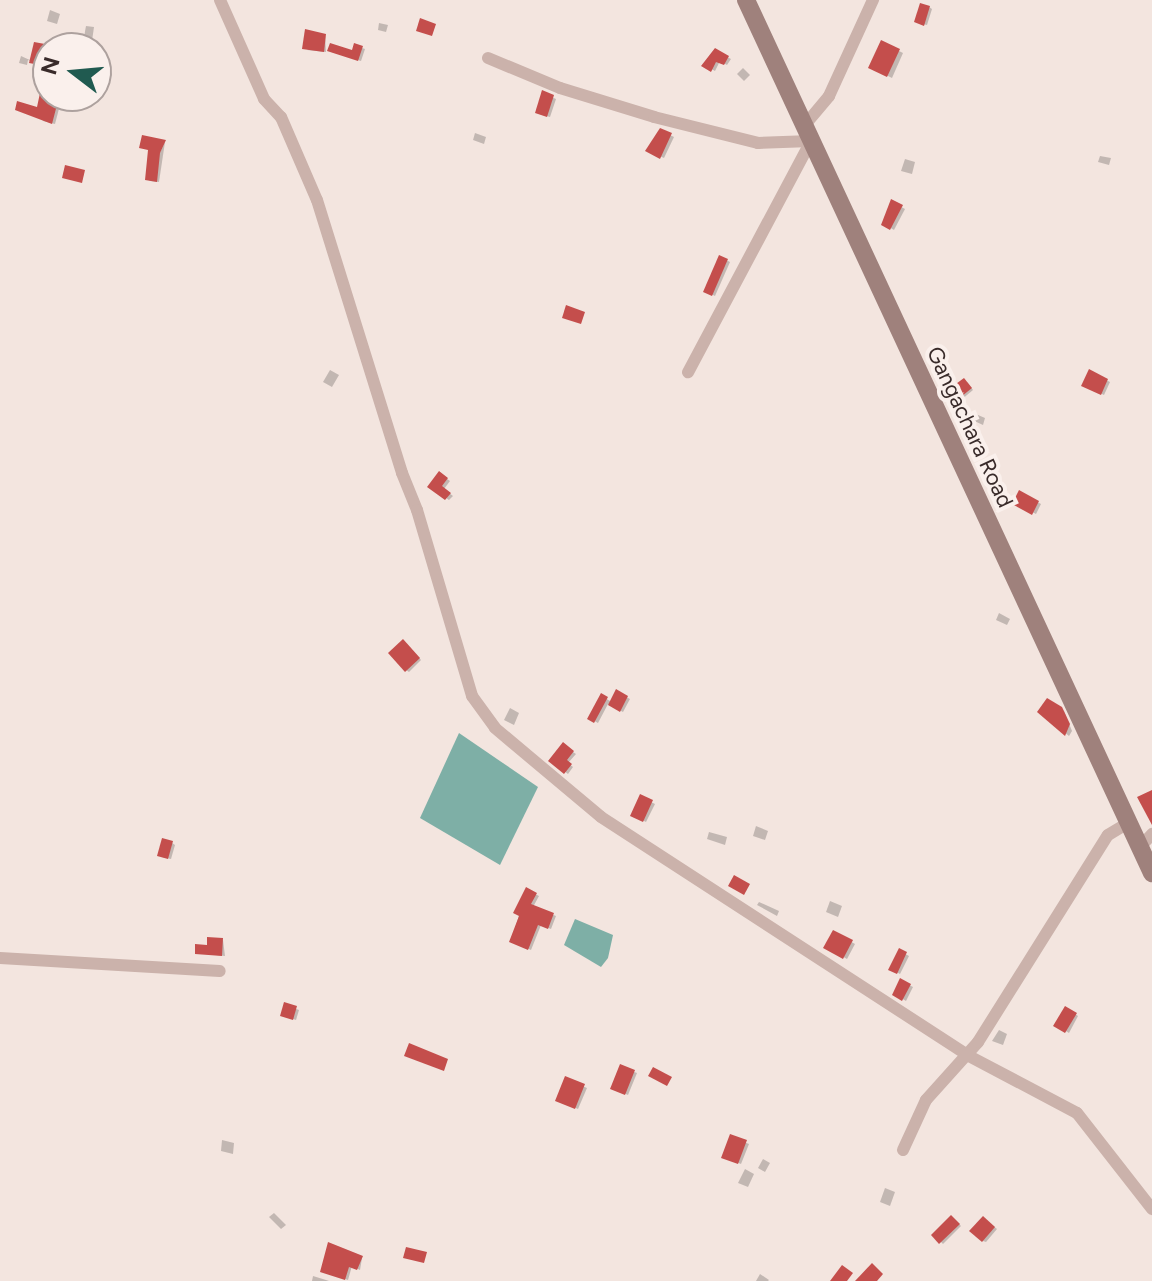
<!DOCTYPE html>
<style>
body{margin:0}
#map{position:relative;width:1152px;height:1281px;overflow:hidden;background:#f3e5df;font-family:Figtree,sans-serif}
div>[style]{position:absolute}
.water>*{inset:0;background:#7eafa6}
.shadow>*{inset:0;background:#0003}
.building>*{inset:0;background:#c44e4c}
.minor>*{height:12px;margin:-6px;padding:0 6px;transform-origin:6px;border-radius:6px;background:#cbb2ab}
.secondary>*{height:18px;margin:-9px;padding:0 9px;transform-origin:9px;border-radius:9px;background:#9f817c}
span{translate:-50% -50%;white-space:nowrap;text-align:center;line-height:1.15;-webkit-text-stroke:8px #faf0ec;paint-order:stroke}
.street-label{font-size:22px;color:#392b2a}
.north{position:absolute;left:32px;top:32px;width:80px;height:80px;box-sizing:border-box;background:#faf0ec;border:2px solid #ada19e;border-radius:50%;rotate:286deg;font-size:22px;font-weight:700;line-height:32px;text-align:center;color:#392b2a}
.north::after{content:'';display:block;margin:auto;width:28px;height:36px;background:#205a50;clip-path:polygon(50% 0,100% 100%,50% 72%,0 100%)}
</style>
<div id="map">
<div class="water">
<div style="clip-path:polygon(459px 733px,538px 787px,500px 865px,420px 818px)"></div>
<div style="clip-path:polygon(575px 919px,613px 935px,608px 958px,601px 967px,564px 945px)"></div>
</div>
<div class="shadow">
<div style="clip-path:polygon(929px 7px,932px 9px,927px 25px,919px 23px)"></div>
<div style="clip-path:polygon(50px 10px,60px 14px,57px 24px,47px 21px)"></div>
<div style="clip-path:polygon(379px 23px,388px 25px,386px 32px,378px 30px)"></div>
<div style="clip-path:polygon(86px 26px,94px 27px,91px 48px,82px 48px)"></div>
<div style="clip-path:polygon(325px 35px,326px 52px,307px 50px)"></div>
<div style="clip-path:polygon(44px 46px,47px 48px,43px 66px,28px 60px,27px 65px,19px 63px,21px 56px,32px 61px)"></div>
<div style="clip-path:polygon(362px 48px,365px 49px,361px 61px,332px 52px,353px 52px)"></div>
<div style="clip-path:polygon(716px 51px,731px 59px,727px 65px,720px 61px,715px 71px,704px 65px)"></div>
<div style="clip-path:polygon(899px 51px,903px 53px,892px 78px,876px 70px)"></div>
<div style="clip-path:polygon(96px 55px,110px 59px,108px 66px,96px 63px,96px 66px)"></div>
<div style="clip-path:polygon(743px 68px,750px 75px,744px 81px,737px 74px)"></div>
<div style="clip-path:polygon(543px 93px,556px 99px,550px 117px,540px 114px)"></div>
<div style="clip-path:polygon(58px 99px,61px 101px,55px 124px,43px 121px,38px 110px)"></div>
<div style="clip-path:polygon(660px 130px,674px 137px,664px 158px,648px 151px)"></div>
<div style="clip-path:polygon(475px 133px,486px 137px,484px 144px,473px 140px)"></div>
<div style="clip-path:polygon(165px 142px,159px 182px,150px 181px,147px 179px)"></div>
<div style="clip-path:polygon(1100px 156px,1111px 158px,1109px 165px,1098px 162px)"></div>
<div style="clip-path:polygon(905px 159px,915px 162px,912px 174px,901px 171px)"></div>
<div style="clip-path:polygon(892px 202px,905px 209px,894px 230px,884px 224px)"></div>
<div style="clip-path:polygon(720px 257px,730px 262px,715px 296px,705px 291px)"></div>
<div style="clip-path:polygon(330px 370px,339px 375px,332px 387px,323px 382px)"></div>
<div style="clip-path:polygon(1090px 372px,1110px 382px,1104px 395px,1084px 385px)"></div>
<div style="clip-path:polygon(967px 382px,973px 390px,961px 400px,959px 398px)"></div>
<div style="clip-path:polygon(971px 412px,985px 418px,983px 425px,968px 418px)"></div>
<div style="clip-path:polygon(440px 474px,450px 481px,444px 489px,453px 496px,449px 500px,430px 487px)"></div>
<div style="clip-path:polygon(1020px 493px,1041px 504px,1036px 514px,1015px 503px)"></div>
<div style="clip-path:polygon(999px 613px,1010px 619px,1007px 625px,996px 620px)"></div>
<div style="clip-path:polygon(406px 643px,421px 660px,409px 672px,406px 670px)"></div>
<div style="clip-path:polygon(617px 692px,630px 699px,623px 712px,608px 704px,598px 723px,589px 718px,601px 696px,612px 702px)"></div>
<div style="clip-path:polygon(1048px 700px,1064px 711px,1072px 731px,1069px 736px,1040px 712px)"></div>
<div style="clip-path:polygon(510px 708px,519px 713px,514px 725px,504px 720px)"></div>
<div style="clip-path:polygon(563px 745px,576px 754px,568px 763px,573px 767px,568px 774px,551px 761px)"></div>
<div style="clip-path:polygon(641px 797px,655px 804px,646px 822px,633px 815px)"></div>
<div style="clip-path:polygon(756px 826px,768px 831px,765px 840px,753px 836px)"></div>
<div style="clip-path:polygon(709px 832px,727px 837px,725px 845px,707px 839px)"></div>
<div style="clip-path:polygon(172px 843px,175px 845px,171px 859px,162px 857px)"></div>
<div style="clip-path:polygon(527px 890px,539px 896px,533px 907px,556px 916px,551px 929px,541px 925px,531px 950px,511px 941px)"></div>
<div style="clip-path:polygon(830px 901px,842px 906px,838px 917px,826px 912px)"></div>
<div style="clip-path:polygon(759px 902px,779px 911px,777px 916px,757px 905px)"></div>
<div style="clip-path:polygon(834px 932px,855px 944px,847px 959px,826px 947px)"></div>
<div style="clip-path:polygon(223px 940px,225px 956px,197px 953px)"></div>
<div style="clip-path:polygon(900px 951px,909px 956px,900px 974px,891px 969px)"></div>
<div style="clip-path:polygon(901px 981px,913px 987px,906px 1001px,894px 994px)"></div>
<div style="clip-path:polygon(286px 1005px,299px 1010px,296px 1020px,285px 1016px)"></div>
<div style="clip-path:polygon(1066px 1008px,1078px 1016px,1069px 1033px,1056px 1025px)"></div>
<div style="clip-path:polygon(999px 1030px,1007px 1034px,1003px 1045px,992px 1041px)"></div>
<div style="clip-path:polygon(621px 1067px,637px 1073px,628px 1095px,613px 1088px)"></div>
<div style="clip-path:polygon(566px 1079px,587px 1088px,578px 1109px,558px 1100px)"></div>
<div style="clip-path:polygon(732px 1137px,749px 1144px,741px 1164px,724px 1157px)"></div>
<div style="clip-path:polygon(222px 1140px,234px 1143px,233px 1154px,221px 1151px)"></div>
<div style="clip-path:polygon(763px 1159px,770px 1163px,765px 1172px,758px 1168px)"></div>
<div style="clip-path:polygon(745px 1169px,754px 1174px,748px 1187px,738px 1183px)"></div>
<div style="clip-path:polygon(885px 1188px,895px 1192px,890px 1206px,880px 1202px)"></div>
<div style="clip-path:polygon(274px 1213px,286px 1225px,281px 1229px,269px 1217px)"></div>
<div style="clip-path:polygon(954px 1219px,961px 1226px,943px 1244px,934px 1235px)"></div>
<div style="clip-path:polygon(986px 1220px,997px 1229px,986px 1242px,983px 1241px)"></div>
<div style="clip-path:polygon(362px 1258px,360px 1270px,352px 1266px,348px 1280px,325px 1272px)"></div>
<div style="clip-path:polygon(760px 1274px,769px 1280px,768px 1281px,756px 1281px)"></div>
<div style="clip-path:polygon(313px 1276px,326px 1280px,329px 1281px,312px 1281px)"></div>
</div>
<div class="building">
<div style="clip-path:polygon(920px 3px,930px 6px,924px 26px,914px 22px)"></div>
<div style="clip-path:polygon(420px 18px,436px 24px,432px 36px,416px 31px)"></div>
<div style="clip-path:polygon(305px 29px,326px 34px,324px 52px,302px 49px)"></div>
<div style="clip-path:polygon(881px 40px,900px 49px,887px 77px,868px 68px)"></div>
<div style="clip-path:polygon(34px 42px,45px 44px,40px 65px,29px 63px)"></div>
<div style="clip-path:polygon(330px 43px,352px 50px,354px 43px,363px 46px,358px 61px,327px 51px)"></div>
<div style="clip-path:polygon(715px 48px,729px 56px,724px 65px,716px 62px,711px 72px,701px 66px)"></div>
<div style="clip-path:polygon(542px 90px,554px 95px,547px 117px,535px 113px)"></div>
<div style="clip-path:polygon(40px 93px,59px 97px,52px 124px,15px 110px,17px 101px,37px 107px)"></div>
<div style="clip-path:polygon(660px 128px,672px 133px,660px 159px,645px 151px)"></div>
<div style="clip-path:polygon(142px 135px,166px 140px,160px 153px,157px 182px,145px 180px,148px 150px,139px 148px)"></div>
<div style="clip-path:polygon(65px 165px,85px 170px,82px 183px,62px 178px)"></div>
<div style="clip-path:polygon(891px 199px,903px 205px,890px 230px,881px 225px)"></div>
<div style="clip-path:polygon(719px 255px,728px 259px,712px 296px,703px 292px)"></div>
<div style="clip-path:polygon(566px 305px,585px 312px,581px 324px,562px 318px)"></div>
<div style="clip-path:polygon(1089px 369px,1108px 379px,1101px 395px,1081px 386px)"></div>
<div style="clip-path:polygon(964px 378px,972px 388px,957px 400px,949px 389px)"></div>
<div style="clip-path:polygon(439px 471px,448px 478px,442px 486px,451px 493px,445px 500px,427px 487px)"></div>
<div style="clip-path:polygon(1019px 490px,1039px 501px,1032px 515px,1012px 504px)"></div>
<div style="clip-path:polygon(403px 639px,420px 658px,405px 672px,388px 653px)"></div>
<div style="clip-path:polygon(616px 689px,628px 696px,620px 712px,608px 705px)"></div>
<div style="clip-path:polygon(601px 693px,608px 697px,594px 723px,587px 719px)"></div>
<div style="clip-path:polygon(1047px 698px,1062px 707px,1070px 724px,1065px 736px,1037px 712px)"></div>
<div style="clip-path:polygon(563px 742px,574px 751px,567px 760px,572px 764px,564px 774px,548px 761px)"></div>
<div style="clip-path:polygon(1152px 790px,1152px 825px,1137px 797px)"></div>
<div style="clip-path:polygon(640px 794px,653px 800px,643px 822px,630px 816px)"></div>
<div style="clip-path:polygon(162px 838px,173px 841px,168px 859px,157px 856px)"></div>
<div style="clip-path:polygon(734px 875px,750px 884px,744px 895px,728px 886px)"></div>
<div style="clip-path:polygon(526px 887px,537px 893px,531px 904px,554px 913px,548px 929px,538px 925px,528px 950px,509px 942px,519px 916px,513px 913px)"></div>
<div style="clip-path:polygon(833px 930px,853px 940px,843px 959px,823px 948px)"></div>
<div style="clip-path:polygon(207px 937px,223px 938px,222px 956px,195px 954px,195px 944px,207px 945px)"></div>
<div style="clip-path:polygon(899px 948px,907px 952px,897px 974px,888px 970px)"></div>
<div style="clip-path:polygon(900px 978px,911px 984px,902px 1001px,892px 995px)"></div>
<div style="clip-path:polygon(284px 1002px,297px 1006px,293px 1020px,280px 1016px)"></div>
<div style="clip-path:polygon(1065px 1006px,1077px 1013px,1065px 1033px,1053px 1026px)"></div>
<div style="clip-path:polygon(409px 1043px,448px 1059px,444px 1071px,404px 1056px)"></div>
<div style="clip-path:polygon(620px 1064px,635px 1070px,625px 1095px,610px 1089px)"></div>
<div style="clip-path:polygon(653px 1067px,672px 1077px,667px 1086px,648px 1076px)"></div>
<div style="clip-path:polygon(565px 1076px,585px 1084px,575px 1109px,555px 1101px)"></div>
<div style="clip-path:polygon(730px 1134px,747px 1140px,738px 1164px,721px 1158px)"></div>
<div style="clip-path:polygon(951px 1215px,960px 1224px,939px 1244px,931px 1235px)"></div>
<div style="clip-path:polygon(983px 1216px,995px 1227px,982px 1242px,969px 1231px)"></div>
<div style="clip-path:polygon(328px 1242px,363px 1256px,357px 1270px,349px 1267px,345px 1280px,320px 1272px)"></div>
<div style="clip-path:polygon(406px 1247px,427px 1252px,424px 1263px,403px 1258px)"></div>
<div style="clip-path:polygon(872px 1263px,883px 1274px,877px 1281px,855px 1281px)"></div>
<div style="clip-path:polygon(842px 1265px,853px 1273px,847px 1281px,830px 1281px)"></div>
</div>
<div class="minor">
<div style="left:220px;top:0;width:108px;rotate:66deg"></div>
<div style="left:264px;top:99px;width:25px;rotate:47deg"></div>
<div style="left:281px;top:117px;width:90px;rotate:66.6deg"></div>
<div style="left:317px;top:200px;width:286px;rotate:72.7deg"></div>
<div style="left:402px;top:473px;width:40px;rotate:68deg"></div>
<div style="left:417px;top:510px;width:194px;rotate:73.5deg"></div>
<div style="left:472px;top:696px;width:39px;rotate:54deg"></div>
<div style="left:495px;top:728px;width:138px;rotate:40deg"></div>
<div style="left:601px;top:817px;width:437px;rotate:33deg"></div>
<div style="left:967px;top:1055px;width:124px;rotate:27.8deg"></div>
<div style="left:1077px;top:1113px;width:122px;rotate:52deg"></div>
<div style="left:488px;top:58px;width:78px;rotate:22.6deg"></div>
<div style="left:560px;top:88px;width:98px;rotate:17.1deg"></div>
<div style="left:654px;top:117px;width:107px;rotate:14deg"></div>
<div style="left:758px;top:143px;width:53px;rotate:-2.2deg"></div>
<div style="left:811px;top:141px;width:262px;rotate:118deg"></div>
<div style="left:804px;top:126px;width:39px;rotate:-50deg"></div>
<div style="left:829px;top:96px;width:106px;rotate:-65.4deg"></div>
<div style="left:1140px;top:847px;width:18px;rotate:-47deg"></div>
<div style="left:0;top:958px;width:220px;rotate:3.4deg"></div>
<div style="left:903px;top:1150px;width:55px;rotate:-65.3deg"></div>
<div style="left:926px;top:1100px;width:78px;rotate:-48.1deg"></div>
<div style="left:978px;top:1042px;width:244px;rotate:-57.9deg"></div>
<div style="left:1108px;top:835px;width:23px;rotate:-31deg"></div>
</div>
<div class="secondary">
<div style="left:746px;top:0;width:963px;rotate:65.06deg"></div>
</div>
<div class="street-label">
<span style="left:970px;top:427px;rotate:65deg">Gangachara Road</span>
</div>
<div class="north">N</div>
</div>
